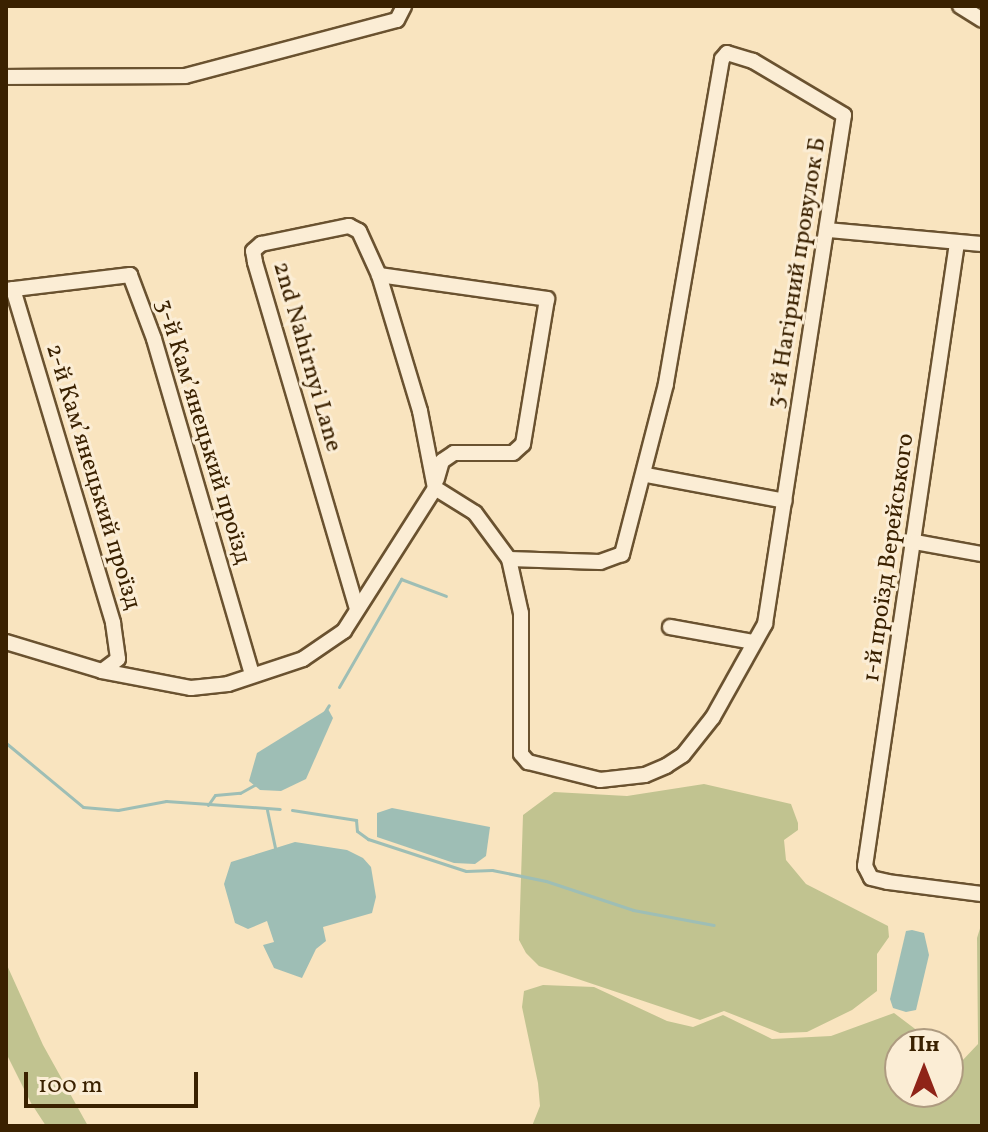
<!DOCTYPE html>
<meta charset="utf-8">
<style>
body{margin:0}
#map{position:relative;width:988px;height:1132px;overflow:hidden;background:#f9e4bf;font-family:Vollkorn,serif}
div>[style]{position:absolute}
.green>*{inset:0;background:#c1c390}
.water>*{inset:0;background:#9ebeb5}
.stream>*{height:3px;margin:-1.5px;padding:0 1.5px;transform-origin:1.5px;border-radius:1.5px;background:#9ebeb5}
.roads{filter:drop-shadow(2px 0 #6a5230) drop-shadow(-2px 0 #6a5230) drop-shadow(0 2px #6a5230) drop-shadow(0 -2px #6a5230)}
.minor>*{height:14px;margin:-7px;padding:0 7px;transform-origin:7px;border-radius:7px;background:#fbedd5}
span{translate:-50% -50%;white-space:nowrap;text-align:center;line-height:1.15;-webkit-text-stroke:6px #fbedd5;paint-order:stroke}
.street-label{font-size:24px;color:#3a2100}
.frame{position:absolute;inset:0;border:8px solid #3a2100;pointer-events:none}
.north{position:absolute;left:884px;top:1028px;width:80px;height:80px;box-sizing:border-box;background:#fbedd5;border:2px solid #ae9b80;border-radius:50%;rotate:0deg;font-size:22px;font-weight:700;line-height:32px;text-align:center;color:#3a2100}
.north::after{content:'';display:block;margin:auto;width:28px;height:36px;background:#8f2418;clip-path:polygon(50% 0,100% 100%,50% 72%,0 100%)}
.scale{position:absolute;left:24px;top:1072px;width:174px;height:36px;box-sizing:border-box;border:4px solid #3a2100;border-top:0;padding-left:10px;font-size:24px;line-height:28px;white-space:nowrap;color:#3a2100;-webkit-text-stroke:6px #fbedd5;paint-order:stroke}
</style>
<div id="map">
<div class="green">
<div style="clip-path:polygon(704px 784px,791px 804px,798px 823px,798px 830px,784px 840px,786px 860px,806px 884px,888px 926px,889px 937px,877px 954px,877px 991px,852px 1010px,807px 1032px,780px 1033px,724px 1011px,700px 1020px,539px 966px,526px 953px,519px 940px,523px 815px,554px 792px,627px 796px)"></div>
<div style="clip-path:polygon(982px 922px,982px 1126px,532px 1126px,540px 1106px,538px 1083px,522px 1007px,524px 991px,543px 985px,594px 987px,667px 1021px,693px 1027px,723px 1015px,772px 1039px,831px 1036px,894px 1013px,935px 1044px,900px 1044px,900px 1092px,948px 1092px,948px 1057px,961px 1062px,978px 1044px,977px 938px)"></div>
<div style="clip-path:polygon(6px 963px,43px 1045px,88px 1126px,46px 1126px,31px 1103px,6px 1053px)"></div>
</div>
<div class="water">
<div style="clip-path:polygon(328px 709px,333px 718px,306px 779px,281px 791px,260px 790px,249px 781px,257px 753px)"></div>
<div style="clip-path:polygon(392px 808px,490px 827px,486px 856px,475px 864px,454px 863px,377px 837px,377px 813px)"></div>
<div style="clip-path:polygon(295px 842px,347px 850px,363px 858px,371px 867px,376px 897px,372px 913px,323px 927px,326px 941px,316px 949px,302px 978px,274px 968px,263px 945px,274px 942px,267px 921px,248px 929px,235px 923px,224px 884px,231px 862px)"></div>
<div style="clip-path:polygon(912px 930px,924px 933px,929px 955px,916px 1010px,906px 1012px,893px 1008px,890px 999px,906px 931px)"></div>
</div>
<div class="stream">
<div style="left:339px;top:687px;width:125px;rotate:-60.1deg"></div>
<div style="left:401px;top:579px;width:48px;rotate:20.7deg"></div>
<div style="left:324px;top:713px;width:9px;rotate:-58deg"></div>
<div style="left:6px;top:743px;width:100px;rotate:39.7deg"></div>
<div style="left:83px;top:807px;width:35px;rotate:5deg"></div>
<div style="left:118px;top:810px;width:49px;rotate:-10.6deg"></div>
<div style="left:166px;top:801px;width:114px;rotate:4deg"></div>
<div style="left:208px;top:805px;width:12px;rotate:-55deg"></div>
<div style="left:215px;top:795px;width:25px;rotate:-5deg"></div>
<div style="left:240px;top:793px;width:18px;rotate:-29deg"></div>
<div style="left:267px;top:810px;width:40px;rotate:78deg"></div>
<div style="left:292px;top:810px;width:65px;rotate:8.9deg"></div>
<div style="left:356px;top:820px;width:11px;rotate:85deg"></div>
<div style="left:357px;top:831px;width:14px;rotate:36deg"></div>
<div style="left:368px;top:839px;width:103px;rotate:18.1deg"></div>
<div style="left:466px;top:871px;width:26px;rotate:-2deg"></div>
<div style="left:492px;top:870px;width:55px;rotate:11.5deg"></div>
<div style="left:546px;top:881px;width:92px;rotate:18.4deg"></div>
<div style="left:633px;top:910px;width:82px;rotate:10.5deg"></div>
</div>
<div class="roads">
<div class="minor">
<div style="left:960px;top:6px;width:26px;rotate:32deg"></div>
<div style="left:6px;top:77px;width:179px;rotate:-0.3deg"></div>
<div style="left:185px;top:76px;width:219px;rotate:-14.8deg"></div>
<div style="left:397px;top:20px;width:16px;rotate:-63deg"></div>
<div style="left:828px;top:230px;width:155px;rotate:5.2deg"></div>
<div style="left:957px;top:243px;width:630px;rotate:98.4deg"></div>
<div style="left:865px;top:866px;width:13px;rotate:63deg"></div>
<div style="left:871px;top:878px;width:17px;rotate:13deg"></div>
<div style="left:888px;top:882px;width:95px;rotate:7.3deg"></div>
<div style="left:379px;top:275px;width:170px;rotate:8.1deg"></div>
<div style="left:547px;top:299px;width:147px;rotate:99.4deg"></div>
<div style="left:523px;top:444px;width:13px;rotate:138deg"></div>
<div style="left:513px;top:453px;width:59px;rotate:180deg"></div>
<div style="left:454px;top:453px;width:14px;rotate:146deg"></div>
<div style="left:442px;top:461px;width:19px;rotate:106deg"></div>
<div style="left:13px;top:289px;width:349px;rotate:73.3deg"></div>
<div style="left:113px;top:623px;width:36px;rotate:82deg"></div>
<div style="left:118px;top:659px;width:20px;rotate:143deg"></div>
<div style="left:6px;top:290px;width:125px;rotate:-6.9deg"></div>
<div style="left:130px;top:275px;width:68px;rotate:69.4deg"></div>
<div style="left:154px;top:339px;width:350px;rotate:73.7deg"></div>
<div style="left:646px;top:475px;width:141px;rotate:10.6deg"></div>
<div style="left:915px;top:542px;width:68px;rotate:10.2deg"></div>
<div style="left:357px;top:609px;width:362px;rotate:-106.4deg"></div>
<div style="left:255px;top:262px;width:11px;rotate:-100deg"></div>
<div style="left:253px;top:251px;width:11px;rotate:-41deg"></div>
<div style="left:261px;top:244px;width:90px;rotate:-11.6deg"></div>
<div style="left:349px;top:226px;width:11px;rotate:27deg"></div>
<div style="left:359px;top:231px;width:48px;rotate:65.6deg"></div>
<div style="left:379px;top:275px;width:142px;rotate:73.2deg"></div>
<div style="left:420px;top:411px;width:78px;rotate:79deg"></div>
<div style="left:670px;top:627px;width:84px;rotate:10.2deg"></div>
<div style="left:6px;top:642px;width:100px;rotate:16.8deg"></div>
<div style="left:102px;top:671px;width:91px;rotate:10.8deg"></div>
<div style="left:191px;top:688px;width:37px;rotate:-6deg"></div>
<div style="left:228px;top:684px;width:79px;rotate:-18.4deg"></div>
<div style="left:303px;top:659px;width:50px;rotate:-34.3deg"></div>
<div style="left:344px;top:631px;width:169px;rotate:-57.5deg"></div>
<div style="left:435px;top:488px;width:47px;rotate:32deg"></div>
<div style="left:475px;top:513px;width:57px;rotate:53.5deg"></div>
<div style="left:509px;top:559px;width:55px;rotate:77.5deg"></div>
<div style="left:521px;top:613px;width:141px;rotate:90deg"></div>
<div style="left:521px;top:754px;width:11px;rotate:49deg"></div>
<div style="left:528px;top:762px;width:74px;rotate:14deg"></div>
<div style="left:600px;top:780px;width:45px;rotate:-6.3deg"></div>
<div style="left:645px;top:775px;width:23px;rotate:-23deg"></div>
<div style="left:666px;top:766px;width:20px;rotate:-33deg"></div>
<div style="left:683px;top:755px;width:48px;rotate:-51.7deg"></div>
<div style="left:713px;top:717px;width:107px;rotate:-60.8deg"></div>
<div style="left:765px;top:624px;width:515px;rotate:-81.18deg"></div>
<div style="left:844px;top:115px;width:106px;rotate:-149.3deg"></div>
<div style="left:753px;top:61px;width:27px;rotate:-163deg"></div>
<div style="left:727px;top:53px;width:8px;rotate:130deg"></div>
<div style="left:722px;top:59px;width:330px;rotate:99.8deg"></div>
<div style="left:666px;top:384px;width:176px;rotate:104.5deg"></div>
<div style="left:622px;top:554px;width:23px;rotate:160deg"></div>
<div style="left:600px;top:562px;width:91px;rotate:-178.1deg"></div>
</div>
</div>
<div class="street-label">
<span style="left:798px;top:273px;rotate:-81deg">3-й Нагірний провулок Б</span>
<span style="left:306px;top:357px;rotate:74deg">2nd Nahirnyi Lane</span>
<span style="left:202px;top:432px;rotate:73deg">3-й Камʼянецький проїзд</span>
<span style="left:92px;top:477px;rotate:73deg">2-й Камʼянецький проїзд</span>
<span style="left:890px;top:558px;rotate:-82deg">1-й проїзд Верейського</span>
</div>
<div class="frame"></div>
<div class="north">Пн</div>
<div class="scale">100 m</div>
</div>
